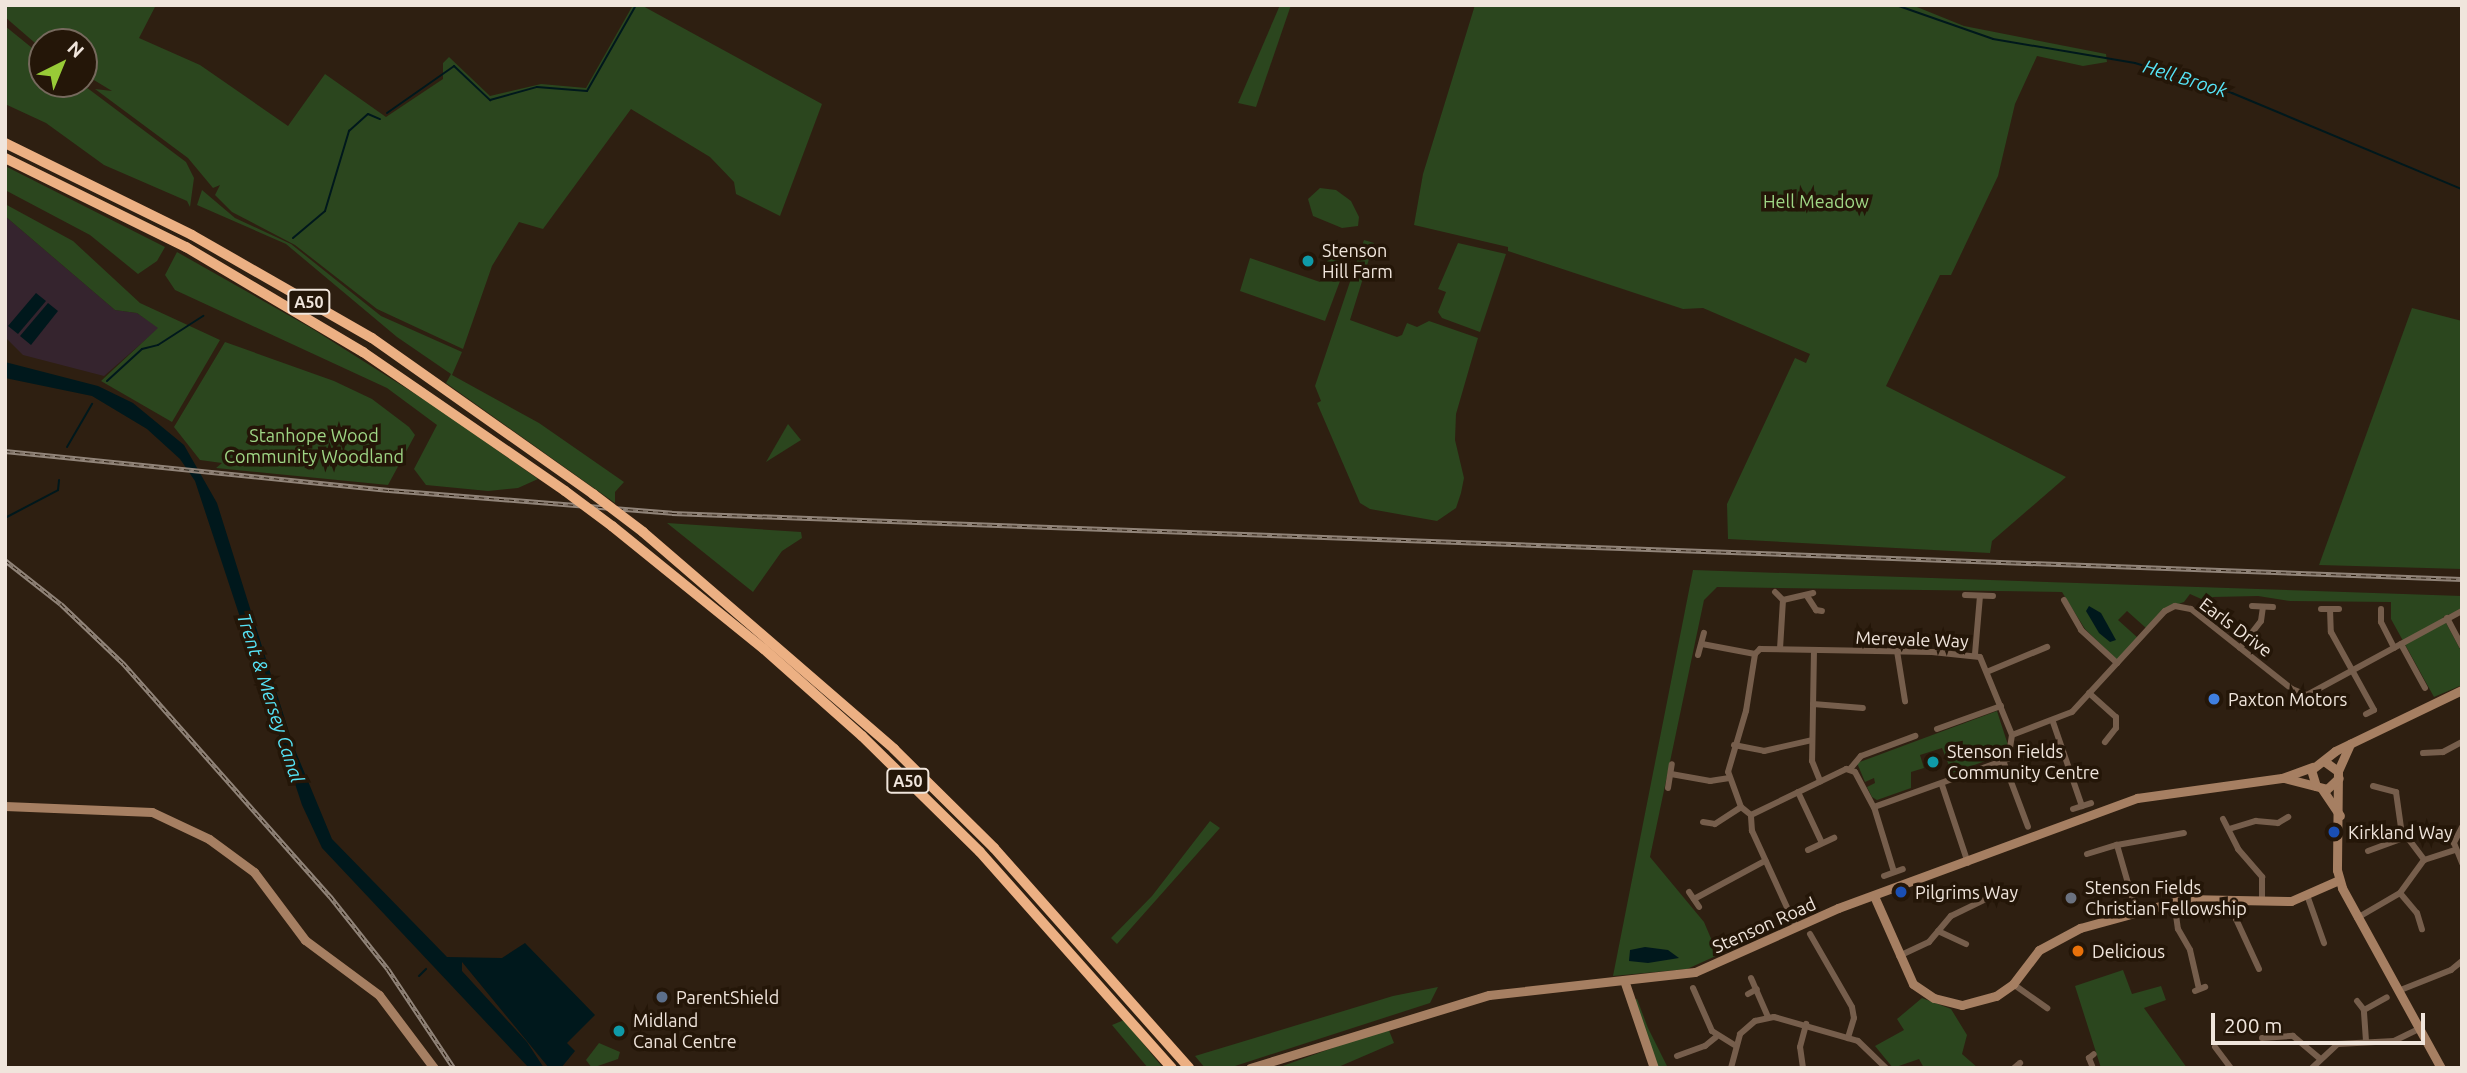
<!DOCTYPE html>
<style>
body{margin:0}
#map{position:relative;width:2467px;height:1073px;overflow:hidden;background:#2e1f11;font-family:Ubuntu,sans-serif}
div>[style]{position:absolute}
.industrial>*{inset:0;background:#35242e}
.green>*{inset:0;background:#2b461e}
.water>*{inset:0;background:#00181c}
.stream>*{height:2px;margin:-1px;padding:0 1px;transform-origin:1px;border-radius:1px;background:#00181c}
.street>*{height:6px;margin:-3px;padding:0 3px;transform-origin:3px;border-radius:3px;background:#765e4c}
.secondary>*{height:9px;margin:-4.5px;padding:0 4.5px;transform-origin:4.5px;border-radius:4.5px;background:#a67f62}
.highway>*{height:10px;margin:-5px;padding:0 5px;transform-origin:5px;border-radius:5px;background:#ecb083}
.rail>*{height:4.5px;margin-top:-2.25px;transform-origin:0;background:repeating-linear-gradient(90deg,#241608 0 5px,#918479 0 10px);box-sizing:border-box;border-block:2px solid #918479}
.highway-bridge>*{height:10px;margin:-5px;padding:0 5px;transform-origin:5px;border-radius:5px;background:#ecb083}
.dots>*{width:19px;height:19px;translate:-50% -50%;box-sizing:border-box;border:4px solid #241608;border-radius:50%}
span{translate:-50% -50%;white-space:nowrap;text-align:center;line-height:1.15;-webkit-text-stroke:7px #241608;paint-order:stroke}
.shield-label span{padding:2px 5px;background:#241608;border:2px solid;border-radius:5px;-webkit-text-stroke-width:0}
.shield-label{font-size:16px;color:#f0e5dc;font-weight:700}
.park-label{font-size:18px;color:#9fd685}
.poi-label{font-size:18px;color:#f0e5dc}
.left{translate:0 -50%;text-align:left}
.street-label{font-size:18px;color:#f0e5dc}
.water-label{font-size:19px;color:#56e4f7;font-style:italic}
.frame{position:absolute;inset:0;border:7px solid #f0e5dc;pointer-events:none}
.north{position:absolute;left:28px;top:28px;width:70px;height:70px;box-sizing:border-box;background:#241608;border:2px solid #76695d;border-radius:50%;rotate:43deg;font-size:19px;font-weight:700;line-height:28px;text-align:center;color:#f0e5dc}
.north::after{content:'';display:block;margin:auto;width:24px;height:32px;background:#98cb37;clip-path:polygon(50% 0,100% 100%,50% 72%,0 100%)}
.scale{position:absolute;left:2211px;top:1013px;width:214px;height:32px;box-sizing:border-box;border:4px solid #f0e5dc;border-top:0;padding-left:9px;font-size:21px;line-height:24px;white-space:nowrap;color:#f0e5dc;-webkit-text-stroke:5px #241608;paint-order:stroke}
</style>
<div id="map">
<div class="industrial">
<div style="clip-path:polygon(5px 216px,115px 310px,137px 313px,159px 328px,104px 376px,23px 355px,5px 337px)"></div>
</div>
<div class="green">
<div style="clip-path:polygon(5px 5px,156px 5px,139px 38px,200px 65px,288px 126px,325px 74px,386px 117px,443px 79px,443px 63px,449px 57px,490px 96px,541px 84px,586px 88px,633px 5px,641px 5px,822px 104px,780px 216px,736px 194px,734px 182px,710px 157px,631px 109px,543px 229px,519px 222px,492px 266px,463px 349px,377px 309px,295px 245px,232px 212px,215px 195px,220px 185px,213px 188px,188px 158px,95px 89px,112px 91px,84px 74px,84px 42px,42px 42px,42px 49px,5px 17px)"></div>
<div style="clip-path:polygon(1280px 5px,1291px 5px,1256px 107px,1238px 103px)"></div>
<div style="clip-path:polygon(1475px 5px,1912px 5px,1964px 26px,2106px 54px,2107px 62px,2083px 66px,2037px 56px,2015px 104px,1998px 176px,1951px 275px,1940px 275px,1886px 386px,2066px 477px,1992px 541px,1990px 553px,1728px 539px,1727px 504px,1795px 358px,1806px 363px,1810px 354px,1703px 308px,1683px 309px,1508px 251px,1508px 247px,1414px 225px,1423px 174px)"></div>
<div style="clip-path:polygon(5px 26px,42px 56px,42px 84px,82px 84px,186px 162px,194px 178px,190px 207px,187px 201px,104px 165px,46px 123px,5px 104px)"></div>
<div style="clip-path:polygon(5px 166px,165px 247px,157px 261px,138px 274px,90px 235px,5px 190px)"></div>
<div style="clip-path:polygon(1320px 188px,1336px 190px,1351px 201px,1359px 217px,1358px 226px,1342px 228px,1313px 216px,1308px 199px)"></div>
<div style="clip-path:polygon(202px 190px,235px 218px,291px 244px,381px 316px,462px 352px,452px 375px,539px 423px,624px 482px,615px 492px,615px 503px,446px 383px,451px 374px,397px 337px,286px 244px,197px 205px)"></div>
<div style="clip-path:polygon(5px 204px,73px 241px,140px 303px,220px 340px,172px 422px,101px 381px,158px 328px,137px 313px,115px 310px,5px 216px)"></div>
<div style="clip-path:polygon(1364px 240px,1374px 243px,1350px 320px,1397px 337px,1402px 335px,1407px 323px,1417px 327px,1429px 321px,1478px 338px,1456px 414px,1455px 440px,1464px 478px,1461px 493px,1456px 508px,1437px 521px,1370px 509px,1360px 503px,1317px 403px,1321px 401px,1315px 386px)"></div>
<div style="clip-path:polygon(1458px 243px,1506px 254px,1480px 332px,1442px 318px,1438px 312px,1446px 292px,1438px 289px)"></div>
<div style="clip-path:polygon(177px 252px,311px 328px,439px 409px,538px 479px,518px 488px,488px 491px,426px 485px,414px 469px,437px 425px,387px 388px,175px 290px,165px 275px)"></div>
<div style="clip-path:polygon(1330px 254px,1346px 265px,1325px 321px,1240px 291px,1250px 258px,1320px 282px)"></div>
<div style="clip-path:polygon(2412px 308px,2462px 321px,2462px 569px,2319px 565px)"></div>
<div style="clip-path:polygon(225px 342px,334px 381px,372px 399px,409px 427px,415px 435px,388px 485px,216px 468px,222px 463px,200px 460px,174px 427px)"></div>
<div style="clip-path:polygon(788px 424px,801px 440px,766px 462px)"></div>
<div style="clip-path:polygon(667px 523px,801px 532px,802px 538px,782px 551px,753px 592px)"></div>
<div style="clip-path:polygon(1693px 570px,2462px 596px,2462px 609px,2443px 617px,2462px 653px,2462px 685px,2434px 697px,2391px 619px,2391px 602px,2290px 601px,2258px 596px,2213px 597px,2208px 602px,2190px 594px,2184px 602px,2164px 609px,2146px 628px,2127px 611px,2118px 620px,2138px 638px,2118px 661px,2085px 629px,2062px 592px,1717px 587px,1704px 600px,1650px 857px,1704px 922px,1718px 955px,1687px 969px,1613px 976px)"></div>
<div style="clip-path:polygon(1997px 711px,2008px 745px,2002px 755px,1952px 773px,1942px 748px,1920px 755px,1924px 768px,1911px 772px,1911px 788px,1877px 800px,1872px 797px,1867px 787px,1875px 783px,1874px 778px,1865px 782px,1857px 763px)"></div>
<div style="clip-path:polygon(1210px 821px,1220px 828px,1117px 944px,1111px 938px,1152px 896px)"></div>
<div style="clip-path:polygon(2123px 970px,2132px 994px,2161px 986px,2166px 1000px,2144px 1008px,2187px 1068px,2101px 1068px,2075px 986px)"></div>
<div style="clip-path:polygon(1438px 987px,1430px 1003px,1229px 1068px,1205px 1068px,1195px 1056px,1393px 996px)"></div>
<div style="clip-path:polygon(1922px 998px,1951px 1009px,1967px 1035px,1962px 1054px,1978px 1068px,1924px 1068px,1919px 1059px,1893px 1068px,1875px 1046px,1904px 1030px,1897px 1019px)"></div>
<div style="clip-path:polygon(1637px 999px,1648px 1028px,1668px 1068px,1658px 1068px,1632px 1000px)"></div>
<div style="clip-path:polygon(1124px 1020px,1163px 1068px,1148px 1068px,1112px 1025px)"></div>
<div style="clip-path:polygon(1388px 1028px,1394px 1043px,1336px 1068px,1277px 1068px)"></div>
<div style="clip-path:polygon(599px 1043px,620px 1052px,618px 1059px,592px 1068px,586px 1060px)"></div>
</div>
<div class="water">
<div style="clip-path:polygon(36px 293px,46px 301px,18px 334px,8px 326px)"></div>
<div style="clip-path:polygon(48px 303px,58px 311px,31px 345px,20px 336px)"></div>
<div style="clip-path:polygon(5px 362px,98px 386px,133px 403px,184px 445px,217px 503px,293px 745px,332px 839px,447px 957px,502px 958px,525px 943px,595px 1015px,567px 1043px,575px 1051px,561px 1068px,549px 1068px,462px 962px,462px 971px,527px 1042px,544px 1068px,529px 1068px,322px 848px,302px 805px,195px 481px,180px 459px,147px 429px,92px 396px,5px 378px)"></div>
<div style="clip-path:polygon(2089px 606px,2101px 613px,2116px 640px,2110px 642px,2099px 633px,2086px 611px)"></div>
<div style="clip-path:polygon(1645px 947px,1668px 950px,1679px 958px,1648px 963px,1629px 961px,1630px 950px)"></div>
</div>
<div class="stream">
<div style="left:1896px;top:5px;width:103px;rotate:19.3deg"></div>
<div style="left:1993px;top:39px;width:144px;rotate:9.6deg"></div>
<div style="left:2135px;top:63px;width:102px;rotate:17.2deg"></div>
<div style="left:2232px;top:93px;width:249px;rotate:22.7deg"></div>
<div style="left:387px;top:113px;width:82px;rotate:-35deg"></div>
<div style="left:454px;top:66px;width:50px;rotate:43.4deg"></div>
<div style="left:490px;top:100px;width:49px;rotate:-15.5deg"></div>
<div style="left:537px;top:87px;width:50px;rotate:4.6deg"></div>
<div style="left:587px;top:91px;width:99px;rotate:-60.3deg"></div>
<div style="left:293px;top:238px;width:42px;rotate:-40.2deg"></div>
<div style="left:325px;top:211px;width:84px;rotate:-73.3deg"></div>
<div style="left:349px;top:131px;width:25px;rotate:-42deg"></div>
<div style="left:368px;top:114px;width:13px;rotate:23deg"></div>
<div style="left:107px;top:381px;width:47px;rotate:-42.4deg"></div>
<div style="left:142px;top:349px;width:16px;rotate:-14deg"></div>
<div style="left:158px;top:345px;width:54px;rotate:-32.8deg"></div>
<div style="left:67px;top:447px;width:50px;rotate:-59.8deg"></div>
<div style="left:5px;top:518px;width:60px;rotate:-27.8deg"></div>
<div style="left:58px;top:490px;width:10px;rotate:-84deg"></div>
<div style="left:419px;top:976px;width:10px;rotate:-45deg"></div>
</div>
<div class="street">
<div style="left:1775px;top:592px;width:11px;rotate:45deg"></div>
<div style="left:1783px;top:600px;width:49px;rotate:93.5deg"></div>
<div style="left:1965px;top:595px;width:28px;rotate:2deg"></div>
<div style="left:1807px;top:596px;width:17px;rotate:57deg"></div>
<div style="left:1816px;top:610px;width:6px;rotate:9deg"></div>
<div style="left:1783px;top:600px;width:31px;rotate:-13deg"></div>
<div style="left:2064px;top:600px;width:34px;rotate:60deg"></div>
<div style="left:2081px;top:630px;width:49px;rotate:42.5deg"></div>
<div style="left:2252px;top:606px;width:21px;rotate:3deg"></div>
<div style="left:2321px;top:609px;width:18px"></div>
<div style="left:2330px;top:609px;width:23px;rotate:88deg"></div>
<div style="left:2331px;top:632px;width:89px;rotate:61.1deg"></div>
<div style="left:2374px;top:710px;width:9px;rotate:153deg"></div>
<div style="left:2381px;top:609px;width:13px;rotate:90deg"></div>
<div style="left:2381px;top:622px;width:29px;rotate:63deg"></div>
<div style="left:2447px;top:618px;width:32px;rotate:62deg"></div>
<div style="left:1702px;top:644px;width:54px;rotate:10.7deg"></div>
<div style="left:2401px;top:644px;width:50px;rotate:61.4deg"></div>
<div style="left:2240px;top:648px;width:34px;rotate:-52deg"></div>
<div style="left:2261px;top:621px;width:14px;rotate:-82deg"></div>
<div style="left:1814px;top:650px;width:111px;rotate:91deg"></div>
<div style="left:1812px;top:761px;width:22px;rotate:68deg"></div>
<div style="left:1897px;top:651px;width:51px;rotate:80.9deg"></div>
<div style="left:1975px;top:654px;width:58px;rotate:-85.1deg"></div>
<div style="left:1698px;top:655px;width:23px;rotate:-75deg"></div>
<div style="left:1989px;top:671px;width:63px;rotate:-22.5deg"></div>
<div style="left:2089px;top:693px;width:36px;rotate:42deg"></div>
<div style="left:2116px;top:717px;width:11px;rotate:90deg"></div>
<div style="left:2116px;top:728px;width:18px;rotate:128deg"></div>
<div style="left:1813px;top:704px;width:50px;rotate:4.6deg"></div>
<div style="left:2053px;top:722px;width:89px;rotate:71deg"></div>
<div style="left:1937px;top:729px;width:68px;rotate:-19.8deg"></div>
<div style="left:2012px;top:735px;width:64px;rotate:-21deg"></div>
<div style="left:2072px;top:712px;width:137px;rotate:-47.4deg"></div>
<div style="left:2165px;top:611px;width:11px;rotate:-27deg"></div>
<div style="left:2175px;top:606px;width:16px;rotate:11deg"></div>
<div style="left:2191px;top:609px;width:129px;rotate:38.4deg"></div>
<div style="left:2292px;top:689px;width:16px;rotate:22deg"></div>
<div style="left:2307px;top:695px;width:176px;rotate:-28.5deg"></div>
<div style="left:1734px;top:745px;width:31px;rotate:11deg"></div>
<div style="left:1764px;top:751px;width:49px;rotate:-12.9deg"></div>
<div style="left:2423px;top:753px;width:20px;rotate:-3deg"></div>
<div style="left:2443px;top:752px;width:21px;rotate:-28deg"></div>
<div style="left:2004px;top:763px;width:68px;rotate:69.4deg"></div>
<div style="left:1850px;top:769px;width:17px;rotate:-50deg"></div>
<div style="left:1861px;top:756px;width:58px;rotate:-20.3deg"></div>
<div style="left:1671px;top:774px;width:40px;rotate:10deg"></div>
<div style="left:1710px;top:781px;width:18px;rotate:-9deg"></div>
<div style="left:1942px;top:785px;width:82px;rotate:71.6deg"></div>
<div style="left:2373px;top:786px;width:24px;rotate:15deg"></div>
<div style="left:2396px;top:792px;width:37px;rotate:82deg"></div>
<div style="left:2401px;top:829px;width:39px;rotate:53deg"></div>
<div style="left:1668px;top:788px;width:24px;rotate:-81deg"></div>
<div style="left:1798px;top:792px;width:56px;rotate:64.8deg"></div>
<div style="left:1874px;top:807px;width:68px;rotate:72.9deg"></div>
<div style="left:2073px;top:809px;width:19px;rotate:-18deg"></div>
<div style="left:1751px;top:815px;width:13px;rotate:-141deg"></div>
<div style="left:1741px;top:807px;width:37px;rotate:-110deg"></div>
<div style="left:1728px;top:772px;width:64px;rotate:-73.6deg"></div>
<div style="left:1746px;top:711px;width:58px;rotate:-81deg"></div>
<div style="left:1755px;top:654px;width:7px;rotate:-45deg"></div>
<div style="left:1760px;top:649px;width:172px;rotate:1deg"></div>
<div style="left:1932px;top:652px;width:48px;rotate:5.9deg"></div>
<div style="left:1980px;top:657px;width:84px;rotate:67.7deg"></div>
<div style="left:2012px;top:735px;width:24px;rotate:99deg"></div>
<div style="left:2008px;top:759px;width:142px;rotate:160.3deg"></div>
<div style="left:2223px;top:819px;width:34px;rotate:63deg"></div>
<div style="left:2238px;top:849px;width:37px;rotate:49deg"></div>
<div style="left:2262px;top:877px;width:24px;rotate:90deg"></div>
<div style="left:1703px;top:822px;width:12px;rotate:9deg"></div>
<div style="left:1715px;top:824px;width:31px;rotate:-33deg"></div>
<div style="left:2462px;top:827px;width:18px;rotate:117deg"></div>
<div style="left:2454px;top:843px;width:22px;rotate:68deg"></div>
<div style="left:2229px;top:829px;width:28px;rotate:-17deg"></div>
<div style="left:2256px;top:821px;width:22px;rotate:5deg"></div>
<div style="left:2278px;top:823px;width:12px;rotate:-31deg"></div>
<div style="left:1808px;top:850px;width:29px;rotate:-25deg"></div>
<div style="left:2368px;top:851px;width:40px;rotate:-20.2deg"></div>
<div style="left:2087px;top:854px;width:31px;rotate:-17deg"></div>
<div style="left:1884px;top:876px;width:20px;rotate:-20deg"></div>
<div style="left:1689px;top:892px;width:18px;rotate:56deg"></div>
<div style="left:2400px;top:893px;width:26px;rotate:50deg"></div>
<div style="left:2417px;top:913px;width:17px;rotate:73deg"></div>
<div style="left:2307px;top:895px;width:51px;rotate:70.5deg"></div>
<div style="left:1694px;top:899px;width:81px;rotate:-28.2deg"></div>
<div style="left:2236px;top:899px;width:20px;rotate:90deg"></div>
<div style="left:2236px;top:919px;width:55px;rotate:65.3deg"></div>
<div style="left:2174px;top:901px;width:28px;rotate:82deg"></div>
<div style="left:2178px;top:929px;width:24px;rotate:60deg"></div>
<div style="left:2190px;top:950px;width:40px;rotate:77deg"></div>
<div style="left:2136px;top:911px;width:69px;rotate:-106.1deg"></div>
<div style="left:2117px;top:845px;width:68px;rotate:-10.2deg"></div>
<div style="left:2357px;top:918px;width:50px;rotate:-30.2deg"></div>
<div style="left:2400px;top:893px;width:41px;rotate:-54deg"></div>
<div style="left:2424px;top:860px;width:33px;rotate:-18deg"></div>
<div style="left:1796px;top:927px;width:106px;rotate:-114.6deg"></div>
<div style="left:1752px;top:831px;width:16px;rotate:-94deg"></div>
<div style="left:1751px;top:815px;width:106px;rotate:-25.8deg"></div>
<div style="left:1846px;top:769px;width:9px;rotate:18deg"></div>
<div style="left:1855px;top:772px;width:40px;rotate:62deg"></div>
<div style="left:1938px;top:931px;width:31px;rotate:25deg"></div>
<div style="left:1810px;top:934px;width:84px;rotate:60.1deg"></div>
<div style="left:1852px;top:1007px;width:11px;rotate:80deg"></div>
<div style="left:1854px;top:1018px;width:21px;rotate:107deg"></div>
<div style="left:1899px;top:956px;width:33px;rotate:-25deg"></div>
<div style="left:1929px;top:942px;width:34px;rotate:-50deg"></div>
<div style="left:1951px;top:916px;width:41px;rotate:-25.9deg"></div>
<div style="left:1988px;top:898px;width:26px;rotate:-9deg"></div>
<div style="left:1751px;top:978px;width:43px;rotate:66.4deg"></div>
<div style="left:2013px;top:984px;width:42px;rotate:35.2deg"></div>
<div style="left:1693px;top:988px;width:47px;rotate:66.2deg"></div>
<div style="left:1712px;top:1031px;width:26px;rotate:32deg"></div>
<div style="left:2195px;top:991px;width:11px;rotate:-22deg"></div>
<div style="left:2398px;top:991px;width:57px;rotate:-21.6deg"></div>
<div style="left:2451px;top:970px;width:14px;rotate:-39deg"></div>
<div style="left:1748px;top:994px;width:10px;rotate:-29deg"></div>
<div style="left:2357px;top:1001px;width:11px;rotate:52deg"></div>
<div style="left:2262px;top:1038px;width:31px;rotate:-4deg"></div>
<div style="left:2293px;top:1036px;width:34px;rotate:40deg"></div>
<div style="left:2366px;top:1041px;width:31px;rotate:-94deg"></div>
<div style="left:2364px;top:1010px;width:26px;rotate:-29deg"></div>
<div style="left:2215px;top:1047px;width:26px;rotate:53deg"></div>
<div style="left:1677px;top:1056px;width:30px;rotate:-20deg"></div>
<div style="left:1705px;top:1046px;width:14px;rotate:-39deg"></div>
<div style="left:1731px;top:1068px;width:35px;rotate:-75deg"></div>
<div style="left:1740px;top:1034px;width:20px;rotate:-41deg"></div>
<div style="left:1755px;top:1021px;width:19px;rotate:-12deg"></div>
<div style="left:1774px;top:1017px;width:87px;rotate:15.9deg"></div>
<div style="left:1858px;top:1041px;width:39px;rotate:44deg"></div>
<div style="left:1803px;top:1068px;width:21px;rotate:-98deg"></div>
<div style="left:1800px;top:1047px;width:24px;rotate:-75deg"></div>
<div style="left:2014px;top:1068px;width:8px;rotate:-40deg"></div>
<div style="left:2093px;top:1068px;width:11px;rotate:-112deg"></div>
<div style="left:2089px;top:1058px;width:6px;rotate:-39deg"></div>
<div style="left:2312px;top:1068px;width:35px;rotate:-43deg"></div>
<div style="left:2338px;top:1044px;width:56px;rotate:-3.1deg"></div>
<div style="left:2394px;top:1041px;width:28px;rotate:-26deg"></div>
</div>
<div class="secondary">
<div style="left:2324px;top:761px;width:17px;rotate:36deg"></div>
<div style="left:2338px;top:771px;width:99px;rotate:90.6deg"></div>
<div style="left:2337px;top:870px;width:19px;rotate:74deg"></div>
<div style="left:2342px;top:888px;width:205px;rotate:61.2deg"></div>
<div style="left:2338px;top:771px;width:30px;rotate:-66deg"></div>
<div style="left:2284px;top:778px;width:44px;rotate:14.3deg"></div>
<div style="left:2327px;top:789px;width:16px;rotate:-43deg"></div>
<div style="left:2316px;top:786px;width:17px;rotate:-107deg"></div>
<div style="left:2311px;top:770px;width:31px;rotate:-38deg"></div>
<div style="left:2335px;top:751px;width:141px;rotate:-25.7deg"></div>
<div style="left:2322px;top:789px;width:32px;rotate:56deg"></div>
<div style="left:5px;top:806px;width:147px;rotate:2.3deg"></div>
<div style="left:152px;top:812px;width:63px;rotate:25.3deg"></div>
<div style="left:209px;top:839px;width:56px;rotate:36.3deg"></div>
<div style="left:254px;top:872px;width:85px;rotate:53.1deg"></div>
<div style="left:305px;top:940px;width:92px;rotate:36.6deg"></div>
<div style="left:379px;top:995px;width:91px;rotate:53deg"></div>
<div style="left:1874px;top:896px;width:96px;rotate:66.1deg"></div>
<div style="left:1913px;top:984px;width:25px;rotate:34deg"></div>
<div style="left:1934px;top:998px;width:29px;rotate:14deg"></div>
<div style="left:1962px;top:1005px;width:35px;rotate:-15deg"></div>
<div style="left:1996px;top:996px;width:21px;rotate:-35deg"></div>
<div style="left:2013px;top:984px;width:43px;rotate:-52.6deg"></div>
<div style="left:2039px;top:950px;width:47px;rotate:-28.2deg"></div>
<div style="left:2080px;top:928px;width:109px;rotate:-15.4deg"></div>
<div style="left:2185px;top:899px;width:106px;rotate:1.1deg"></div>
<div style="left:2291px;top:901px;width:52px;rotate:-23.6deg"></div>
<div style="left:1624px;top:980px;width:93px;rotate:71.2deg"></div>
<div style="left:1250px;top:1068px;width:250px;rotate:-17deg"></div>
<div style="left:1489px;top:995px;width:207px;rotate:-6.4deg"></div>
<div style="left:1695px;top:972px;width:157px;rotate:-24.1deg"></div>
<div style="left:1838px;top:908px;width:319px;rotate:-20.2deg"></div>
<div style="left:2137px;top:798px;width:146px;rotate:-7.9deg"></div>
<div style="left:2282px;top:778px;width:33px;rotate:-20deg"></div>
</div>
<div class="highway">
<div style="left:5px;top:143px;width:208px;rotate:26.2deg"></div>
<div style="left:192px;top:235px;width:207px;rotate:29.8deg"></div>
<div style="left:372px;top:338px;width:271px;rotate:35.2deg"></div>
<div style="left:5px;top:158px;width:202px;rotate:26.2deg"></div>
<div style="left:186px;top:247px;width:206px;rotate:30.7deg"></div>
<div style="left:363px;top:352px;width:245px;rotate:34.5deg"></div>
<div style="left:612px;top:526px;width:196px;rotate:39deg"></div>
<div style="left:764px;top:649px;width:131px;rotate:41.6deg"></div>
<div style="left:862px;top:736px;width:165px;rotate:44.5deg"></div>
<div style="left:980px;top:852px;width:289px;rotate:48.4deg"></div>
<div style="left:643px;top:532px;width:332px;rotate:40.8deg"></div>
<div style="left:894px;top:749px;width:141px;rotate:44.7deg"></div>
<div style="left:994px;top:848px;width:294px;rotate:48.4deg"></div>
</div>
<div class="rail">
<div style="left:5px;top:451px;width:386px;rotate:5.8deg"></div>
<div style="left:389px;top:490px;width:284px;rotate:4.6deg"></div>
<div style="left:672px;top:513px;width:1791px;rotate:2.11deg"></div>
<div style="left:5px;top:560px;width:71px;rotate:38.2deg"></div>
<div style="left:61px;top:604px;width:86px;rotate:43.6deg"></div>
<div style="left:123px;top:663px;width:312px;rotate:48.4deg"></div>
<div style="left:330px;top:896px;width:93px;rotate:51.5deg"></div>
<div style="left:388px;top:969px;width:119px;rotate:56.3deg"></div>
</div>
<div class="highway-bridge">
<div style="left:565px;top:491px;width:59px;rotate:36.7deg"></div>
<div style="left:593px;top:494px;width:63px;rotate:37.2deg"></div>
</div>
<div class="dots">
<div style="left:1308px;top:261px;background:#0f9aa8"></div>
<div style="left:2214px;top:699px;background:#3f7fe0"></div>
<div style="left:1933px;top:762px;background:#0f9aa8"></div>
<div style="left:2334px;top:832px;background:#1a4fb4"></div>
<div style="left:1901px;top:892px;background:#1a4fb4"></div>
<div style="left:2071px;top:898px;background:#6b7280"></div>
<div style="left:2078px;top:951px;background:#e8710a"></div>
<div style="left:662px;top:997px;background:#5c6f8a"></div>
<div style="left:619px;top:1031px;background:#0f9aa8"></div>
</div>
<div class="shield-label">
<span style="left:309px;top:302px">A50</span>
<span style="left:908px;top:781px">A50</span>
</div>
<div class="park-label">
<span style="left:1816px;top:201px">Hell Meadow</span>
<span style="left:314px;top:446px">Stanhope Wood<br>Community Woodland</span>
</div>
<div class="poi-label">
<span class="left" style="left:1322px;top:261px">Stenson<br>Hill Farm</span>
<span class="left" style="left:2228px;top:699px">Paxton Motors</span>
<span class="left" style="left:1947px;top:762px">Stenson Fields<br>Community Centre</span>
<span class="left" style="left:2348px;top:832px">Kirkland Way</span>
<span class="left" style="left:2085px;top:898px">Stenson Fields<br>Christian Fellowship</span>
<span class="left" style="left:1915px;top:892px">Pilgrims Way</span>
<span class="left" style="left:2092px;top:951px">Delicious</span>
<span class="left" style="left:676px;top:997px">ParentShield</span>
<span class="left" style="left:633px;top:1031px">Midland<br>Canal Centre</span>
</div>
<div class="street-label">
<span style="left:2236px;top:627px;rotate:37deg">Earls Drive</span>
<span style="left:1912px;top:639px;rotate:2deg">Merevale Way</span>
<span style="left:1764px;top:925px;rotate:-24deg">Stenson Road</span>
</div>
<div class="water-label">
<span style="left:2185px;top:79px;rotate:17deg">Hell Brook</span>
<span style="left:270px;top:698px;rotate:72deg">Trent &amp; Mersey Canal</span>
</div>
<div class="frame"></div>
<div class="north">N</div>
<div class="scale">200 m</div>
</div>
